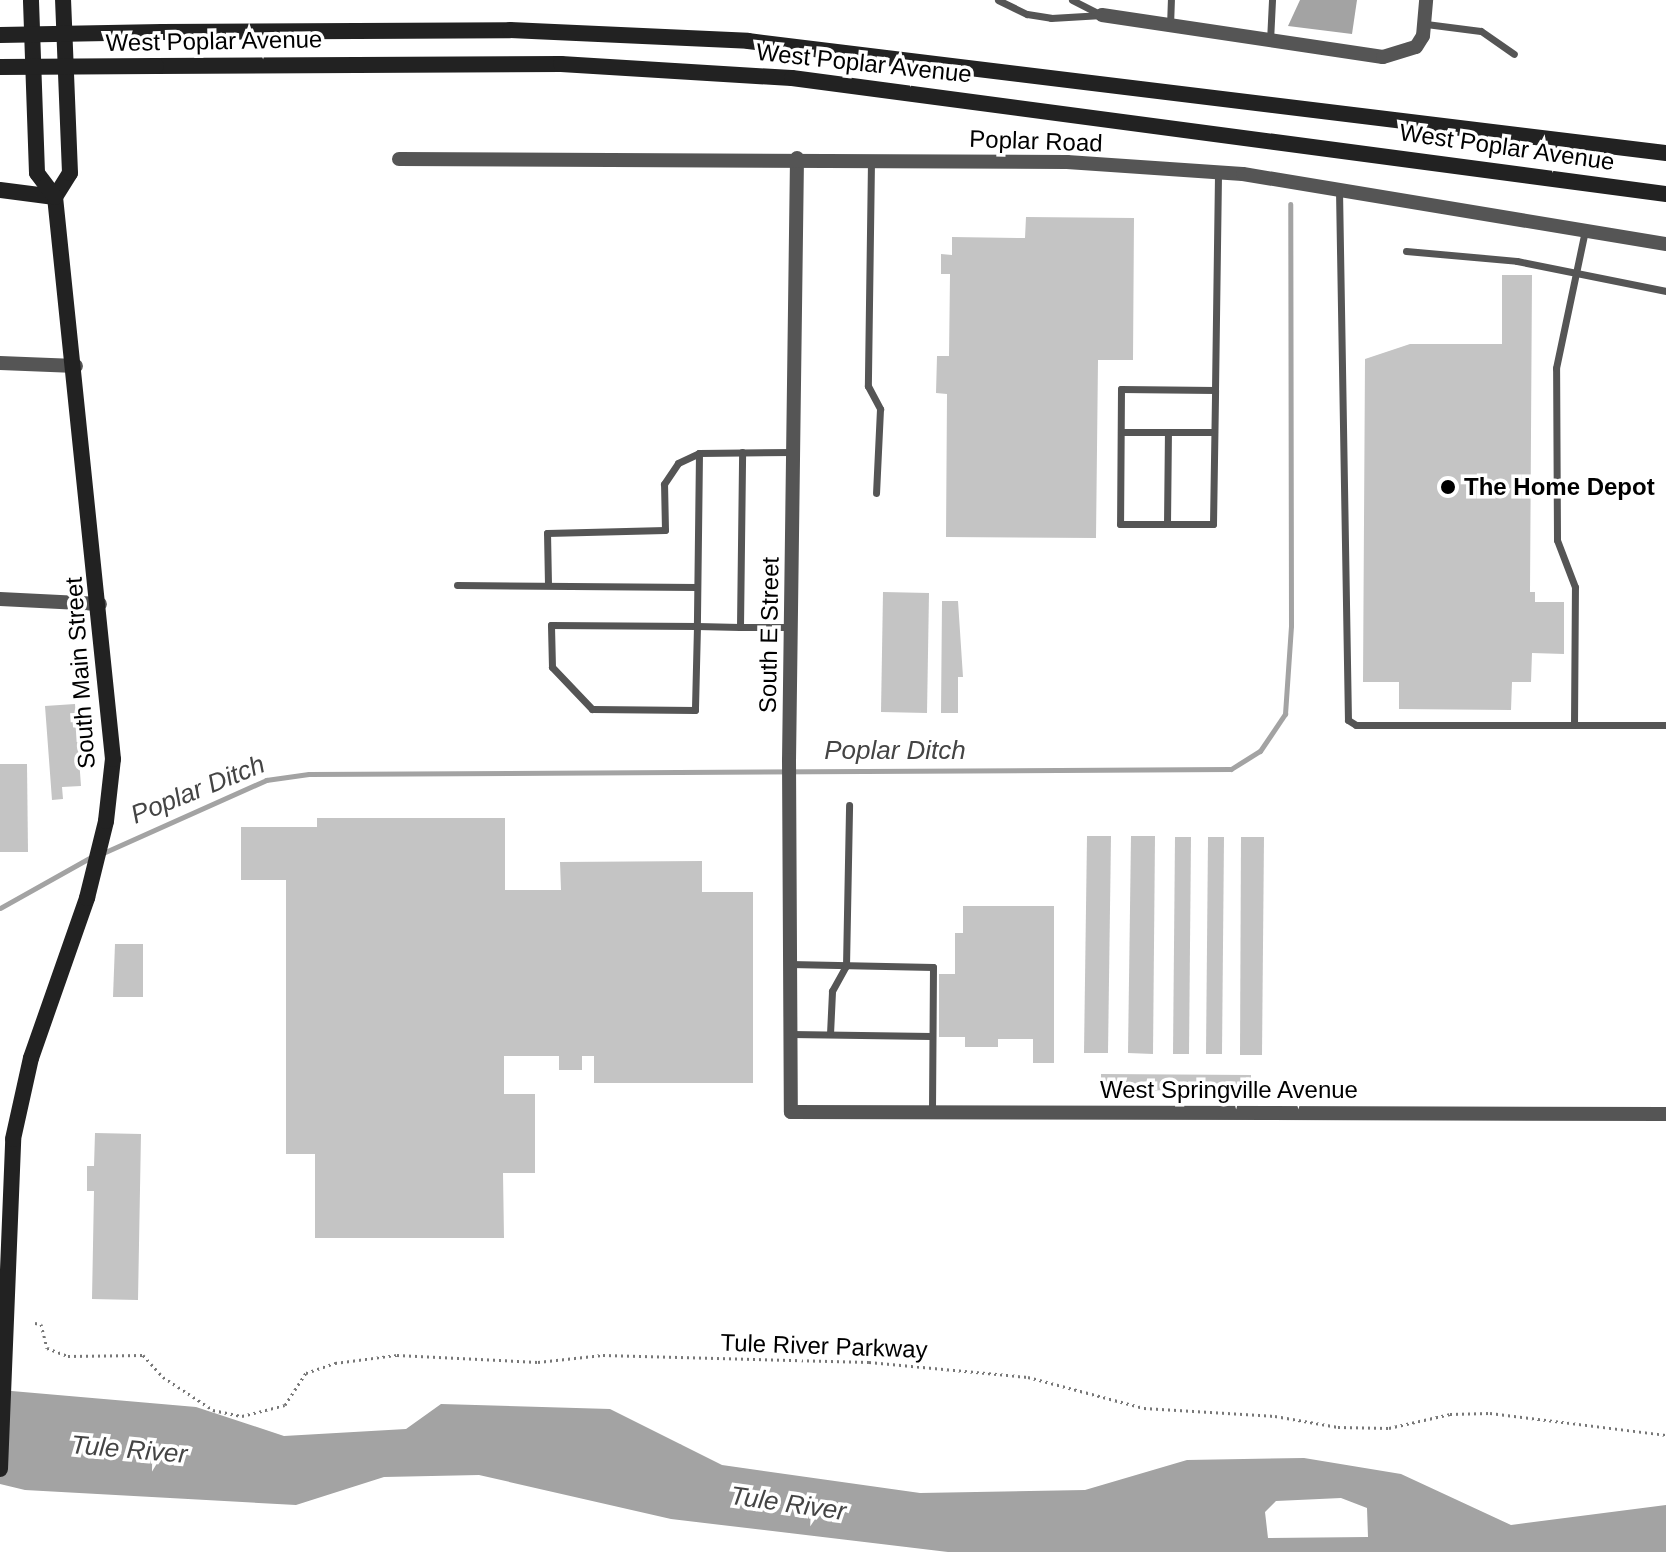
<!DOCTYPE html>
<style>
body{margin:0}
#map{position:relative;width:1666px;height:1552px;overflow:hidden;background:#fff;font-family:Arial,sans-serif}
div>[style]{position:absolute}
.water>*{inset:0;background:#a3a3a3}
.stream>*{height:5px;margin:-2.5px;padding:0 2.5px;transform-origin:2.5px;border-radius:2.5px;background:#a3a3a3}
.building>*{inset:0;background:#c4c4c4}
.path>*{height:3px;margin-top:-1.5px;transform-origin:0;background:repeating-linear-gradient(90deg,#777 0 2px,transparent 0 6px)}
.service>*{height:7px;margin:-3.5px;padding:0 3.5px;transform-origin:3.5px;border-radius:3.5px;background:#555}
.minor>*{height:14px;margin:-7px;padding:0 7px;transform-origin:7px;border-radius:7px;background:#555}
.secondary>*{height:16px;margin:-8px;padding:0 8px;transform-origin:8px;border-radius:8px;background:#222}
.secondary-bridge>*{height:16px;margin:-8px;padding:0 8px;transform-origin:8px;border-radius:8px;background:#222}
.dots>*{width:22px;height:22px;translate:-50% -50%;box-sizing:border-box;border:4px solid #fff;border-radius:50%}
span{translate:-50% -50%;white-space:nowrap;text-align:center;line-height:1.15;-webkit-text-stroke:7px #fff;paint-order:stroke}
.street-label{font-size:24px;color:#000}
.poi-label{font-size:24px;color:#000;font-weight:700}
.left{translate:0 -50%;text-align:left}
.water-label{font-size:26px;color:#444;font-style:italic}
</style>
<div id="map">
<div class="water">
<div style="clip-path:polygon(1300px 0,1357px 0,1352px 34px,1288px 26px)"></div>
<div style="clip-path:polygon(evenodd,0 1390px,196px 1407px,284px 1436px,406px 1429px,441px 1404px,610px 1409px,722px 1465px,920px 1493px,1085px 1490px,1187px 1460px,1304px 1458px,1401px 1474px,1511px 1525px,1666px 1505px,1666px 1552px,948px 1552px,671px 1519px,479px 1475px,384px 1477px,296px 1505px,25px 1490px,0 1484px,0 1390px,1341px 1498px,1367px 1508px,1368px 1537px,1268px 1538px,1265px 1512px,1276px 1501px,1341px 1498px)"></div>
</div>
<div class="stream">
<div style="left:103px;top:853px;width:179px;rotate:-24.1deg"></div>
<div style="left:266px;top:780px;width:43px;rotate:-7.9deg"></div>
<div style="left:309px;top:774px;width:922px;rotate:-0.31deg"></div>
<div style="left:1231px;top:769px;width:34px;rotate:-32deg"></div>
<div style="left:1260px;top:751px;width:45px;rotate:-56deg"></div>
<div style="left:1285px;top:714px;width:88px;rotate:-86.1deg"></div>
<div style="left:1291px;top:626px;width:422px;rotate:-90.1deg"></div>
<div style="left:0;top:908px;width:107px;rotate:-29.2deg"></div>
</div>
<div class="building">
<div style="clip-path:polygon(1026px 217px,1134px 218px,1133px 360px,1098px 360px,1096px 538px,946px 537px,947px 394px,936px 393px,937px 356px,949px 356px,950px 274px,941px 274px,941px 254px,952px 255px,952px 237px,1025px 238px)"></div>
<div style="clip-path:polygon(1502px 275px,1532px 275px,1530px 592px,1535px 592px,1535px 602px,1564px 602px,1564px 654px,1532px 653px,1531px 682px,1512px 682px,1511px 710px,1399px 709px,1399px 682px,1363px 682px,1365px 359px,1410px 344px,1502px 344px)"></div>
<div style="clip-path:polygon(883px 592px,929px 593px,927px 713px,881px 712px)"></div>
<div style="clip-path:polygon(942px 601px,958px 601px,963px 677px,958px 677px,958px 713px,941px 713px)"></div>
<div style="clip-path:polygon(75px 704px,81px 786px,62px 787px,63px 799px,52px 800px,45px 706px)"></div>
<div style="clip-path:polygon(0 764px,27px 764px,28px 852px,0 852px)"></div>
<div style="clip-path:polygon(317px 818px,505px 818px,505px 890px,561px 890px,560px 862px,702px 861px,702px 892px,753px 892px,753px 1083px,594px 1083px,594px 1056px,582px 1056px,582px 1070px,559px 1070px,559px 1056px,504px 1056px,504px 1094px,535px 1094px,535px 1173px,503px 1173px,504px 1238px,315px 1238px,315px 1154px,286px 1154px,286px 880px,241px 880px,241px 827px,317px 827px)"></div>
<div style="clip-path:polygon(1087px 836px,1111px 836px,1108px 1053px,1084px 1053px)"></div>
<div style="clip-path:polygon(1131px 836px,1155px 836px,1153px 1054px,1128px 1053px)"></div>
<div style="clip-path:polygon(1175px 837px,1191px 837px,1189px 1054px,1173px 1054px)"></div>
<div style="clip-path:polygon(1208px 837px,1224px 837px,1222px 1054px,1206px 1054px)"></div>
<div style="clip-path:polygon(1241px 837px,1264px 837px,1262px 1055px,1240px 1055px)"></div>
<div style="clip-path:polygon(963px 906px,1054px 906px,1054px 1063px,1033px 1063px,1033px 1039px,998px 1039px,998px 1047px,965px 1047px,965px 1037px,939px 1037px,939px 974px,955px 974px,955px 933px,963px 933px)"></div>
<div style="clip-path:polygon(115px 944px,143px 944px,143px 997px,113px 997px)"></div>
<div style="clip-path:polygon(1101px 1074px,1251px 1075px,1251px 1091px,1101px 1090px)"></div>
<div style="clip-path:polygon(95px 1133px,141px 1134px,138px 1300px,92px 1299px,94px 1191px,87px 1191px,87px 1166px,94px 1166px)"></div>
</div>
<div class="path">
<div style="left:35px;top:1323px;width:6px;rotate:9deg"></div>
<div style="left:41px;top:1324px;width:25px;rotate:76deg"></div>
<div style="left:47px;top:1348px;width:22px;rotate:21deg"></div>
<div style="left:68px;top:1356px;width:75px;rotate:-0.8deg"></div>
<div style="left:143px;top:1355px;width:30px;rotate:48deg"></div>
<div style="left:163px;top:1377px;width:60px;rotate:33.4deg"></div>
<div style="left:213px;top:1410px;width:30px;rotate:12deg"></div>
<div style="left:242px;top:1416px;width:44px;rotate:-14.3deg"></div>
<div style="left:285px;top:1405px;width:38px;rotate:-57deg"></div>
<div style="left:306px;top:1373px;width:31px;rotate:-19deg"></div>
<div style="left:335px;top:1363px;width:63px;rotate:-7.4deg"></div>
<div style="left:397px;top:1355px;width:141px;rotate:2.8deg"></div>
<div style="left:538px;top:1362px;width:65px;rotate:-6.1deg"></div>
<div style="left:603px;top:1355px;width:266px;rotate:1.5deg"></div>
<div style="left:869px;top:1362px;width:160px;rotate:5.4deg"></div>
<div style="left:1028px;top:1377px;width:120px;rotate:15deg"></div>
<div style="left:1144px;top:1408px;width:131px;rotate:3.5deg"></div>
<div style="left:1275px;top:1416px;width:64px;rotate:9.9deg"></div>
<div style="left:1338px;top:1427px;width:51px;rotate:1.1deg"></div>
<div style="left:1389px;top:1428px;width:63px;rotate:-12.9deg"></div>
<div style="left:1450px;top:1414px;width:40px;rotate:-1.4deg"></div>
<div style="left:1490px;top:1413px;width:177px;rotate:7.1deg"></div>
</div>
<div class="service">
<div style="left:998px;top:0;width:32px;rotate:26deg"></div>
<div style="left:1027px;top:14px;width:24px;rotate:9deg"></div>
<div style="left:1051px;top:18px;width:51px;rotate:-3.4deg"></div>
<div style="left:1072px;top:0;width:34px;rotate:27deg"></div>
<div style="left:1426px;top:24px;width:55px;rotate:7.3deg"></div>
<div style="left:1481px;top:31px;width:40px;rotate:34.9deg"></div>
<div style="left:1170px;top:26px;width:26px;rotate:-88deg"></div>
<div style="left:1270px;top:41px;width:41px;rotate:-87.2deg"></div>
<div style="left:871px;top:161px;width:225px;rotate:90.8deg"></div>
<div style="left:868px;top:386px;width:26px;rotate:62deg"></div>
<div style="left:880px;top:409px;width:84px;rotate:92.7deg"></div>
<div style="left:1339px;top:190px;width:530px;rotate:89.03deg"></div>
<div style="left:1348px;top:720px;width:9px;rotate:32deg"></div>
<div style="left:1356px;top:725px;width:310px"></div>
<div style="left:1406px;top:251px;width:111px;rotate:5.1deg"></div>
<div style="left:1517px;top:261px;width:152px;rotate:11.4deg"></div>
<div style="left:1215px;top:390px;width:94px;rotate:-179.4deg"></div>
<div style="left:1121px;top:389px;width:135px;rotate:90.4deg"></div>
<div style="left:1120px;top:524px;width:93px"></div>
<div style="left:1213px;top:524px;width:134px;rotate:-89.1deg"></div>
<div style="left:1215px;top:390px;width:218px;rotate:-89.2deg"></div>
<div style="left:1121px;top:432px;width:93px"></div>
<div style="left:699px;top:453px;width:173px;rotate:90.7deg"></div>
<div style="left:697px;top:626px;width:84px;rotate:91.4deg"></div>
<div style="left:695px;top:710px;width:103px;rotate:-179.4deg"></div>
<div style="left:592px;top:709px;width:58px;rotate:-133.6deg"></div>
<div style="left:552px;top:667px;width:42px;rotate:-91.4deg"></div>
<div style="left:551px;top:625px;width:146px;rotate:0.4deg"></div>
<div style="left:697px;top:626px;width:43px;rotate:1.3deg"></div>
<div style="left:740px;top:627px;width:51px"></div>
<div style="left:1167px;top:524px;width:92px;rotate:-89.4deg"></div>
<div style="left:548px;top:584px;width:51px;rotate:-91.1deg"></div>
<div style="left:547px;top:533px;width:118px;rotate:-1.5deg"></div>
<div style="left:665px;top:530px;width:46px;rotate:-91.2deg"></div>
<div style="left:664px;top:484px;width:25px;rotate:-56deg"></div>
<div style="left:678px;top:463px;width:23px;rotate:-25deg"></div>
<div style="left:699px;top:453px;width:94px;rotate:-0.6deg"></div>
<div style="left:457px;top:585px;width:240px;rotate:0.5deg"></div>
<div style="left:740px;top:627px;width:175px;rotate:-89.3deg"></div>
<div style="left:1574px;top:725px;width:138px;rotate:-89.6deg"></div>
<div style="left:1575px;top:587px;width:50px;rotate:-111deg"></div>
<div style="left:1557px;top:540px;width:172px;rotate:-90.3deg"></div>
<div style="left:1556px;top:368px;width:141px;rotate:-78.1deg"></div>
<div style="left:790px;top:964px;width:143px;rotate:1.2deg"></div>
<div style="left:933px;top:967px;width:145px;rotate:90.4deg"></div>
<div style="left:791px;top:1034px;width:140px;rotate:0.8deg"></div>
<div style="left:830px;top:1034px;width:43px;rotate:-87.3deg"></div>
<div style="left:832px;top:991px;width:29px;rotate:-61deg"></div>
<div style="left:846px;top:966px;width:161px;rotate:-88.9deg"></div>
</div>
<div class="minor">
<div style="left:1102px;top:15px;width:284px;rotate:8.5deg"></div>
<div style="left:1383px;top:57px;width:34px;rotate:-17deg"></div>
<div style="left:1416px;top:47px;width:13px;rotate:-58deg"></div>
<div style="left:1423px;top:36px;width:36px;rotate:-85deg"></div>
<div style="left:797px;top:158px;width:602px;rotate:90.76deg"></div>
<div style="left:789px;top:760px;width:352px;rotate:89.7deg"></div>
<div style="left:791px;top:1112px;width:875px;rotate:0.13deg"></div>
<div style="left:399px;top:159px;width:668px;rotate:0.26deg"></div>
<div style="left:1067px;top:162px;width:176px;rotate:3.9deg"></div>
<div style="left:1243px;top:174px;width:429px;rotate:9.4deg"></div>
<div style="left:0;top:363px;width:76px;rotate:2.3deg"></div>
<div style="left:0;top:599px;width:100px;rotate:2.9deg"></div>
</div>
<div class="secondary">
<div style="left:162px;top:32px;width:348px;rotate:-0.3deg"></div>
<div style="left:510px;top:30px;width:238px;rotate:2.6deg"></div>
<div style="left:748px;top:41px;width:925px;rotate:6.96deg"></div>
<div style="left:156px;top:66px;width:405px;rotate:-0.3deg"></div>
<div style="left:561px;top:64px;width:231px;rotate:3.5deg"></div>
<div style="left:792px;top:78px;width:882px;rotate:7.56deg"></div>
<div style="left:0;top:190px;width:55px;rotate:7.3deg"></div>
<div style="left:55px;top:197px;width:28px;rotate:-58deg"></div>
<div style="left:70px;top:173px;width:173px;rotate:-92.3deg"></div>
<div style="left:0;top:1469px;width:330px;rotate:-87.7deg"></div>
<div style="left:13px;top:1139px;width:83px;rotate:-77.5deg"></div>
<div style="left:31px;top:1058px;width:170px;rotate:-70.7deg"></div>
<div style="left:87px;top:898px;width:79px;rotate:-76.1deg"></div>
<div style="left:106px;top:821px;width:62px;rotate:-83.6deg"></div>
<div style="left:113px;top:759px;width:565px;rotate:-95.89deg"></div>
<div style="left:55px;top:197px;width:30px;rotate:-127deg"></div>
<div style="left:37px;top:173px;width:173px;rotate:-92deg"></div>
</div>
<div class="secondary-bridge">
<div style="left:0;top:35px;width:162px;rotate:-1.1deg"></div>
<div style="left:0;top:67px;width:156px;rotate:-0.4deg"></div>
</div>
<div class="dots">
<div style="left:1448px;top:487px;background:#000"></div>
</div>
<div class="street-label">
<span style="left:214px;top:41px;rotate:-1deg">West Poplar Avenue</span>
<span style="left:864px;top:63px;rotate:6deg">West Poplar Avenue</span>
<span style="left:1036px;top:141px;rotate:2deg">Poplar Road</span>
<span style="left:1507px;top:147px;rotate:8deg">West Poplar Avenue</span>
<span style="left:769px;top:635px;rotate:-89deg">South E Street</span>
<span style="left:80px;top:673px;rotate:-94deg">South Main Street</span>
<span style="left:1229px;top:1090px">West Springville Avenue</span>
<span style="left:824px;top:1346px;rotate:2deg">Tule River Parkway</span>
</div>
<div class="poi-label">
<span class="left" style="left:1464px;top:487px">The Home Depot</span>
</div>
<div class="water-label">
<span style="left:895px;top:751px">Poplar Ditch</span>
<span style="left:198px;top:790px;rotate:-22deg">Poplar Ditch</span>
<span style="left:129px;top:1450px;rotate:5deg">Tule River</span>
<span style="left:788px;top:1504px;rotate:8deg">Tule River</span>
</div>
</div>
